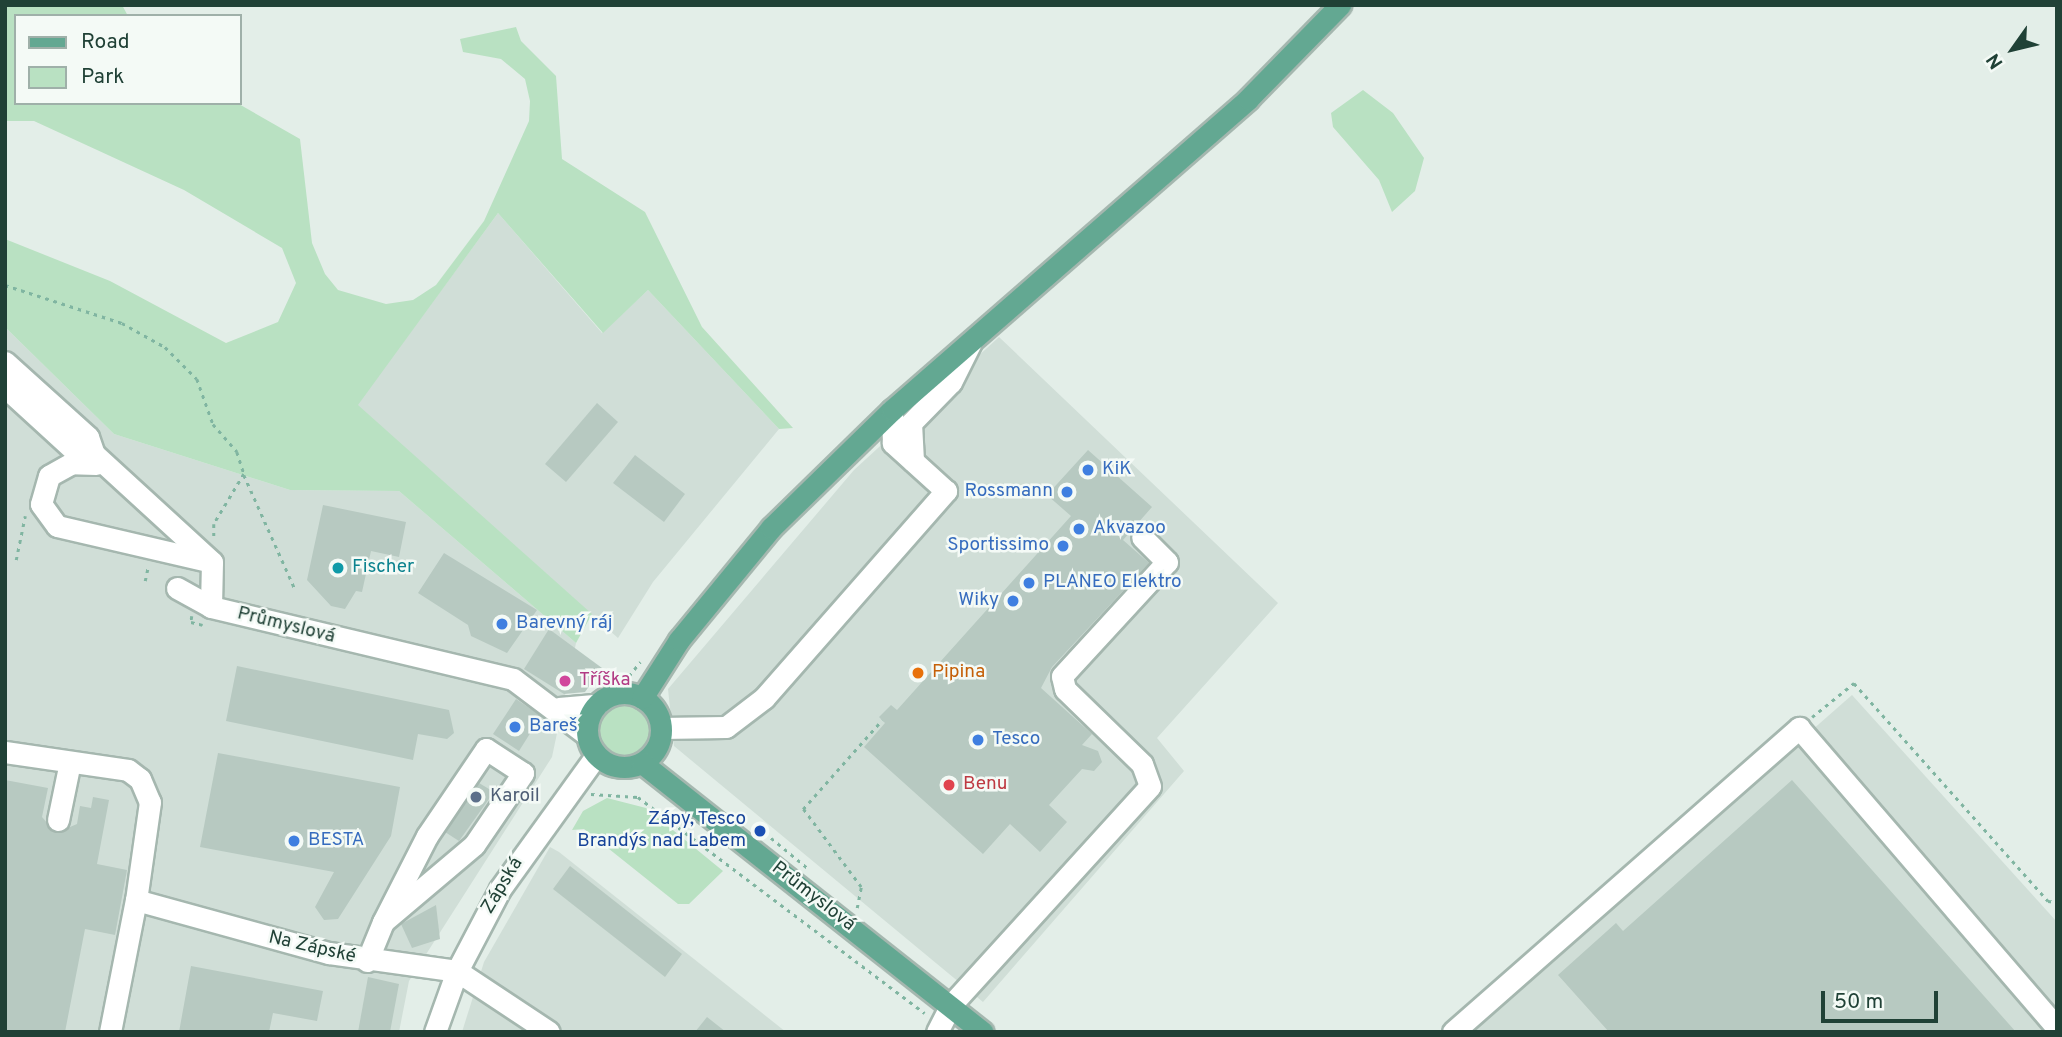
<!DOCTYPE html>
<meta charset="utf-8">
<style>
body{margin:0}
#map{position:relative;width:2062px;height:1037px;overflow:hidden;background:#e3eee8;font-family:Overpass,sans-serif}
div>[style]{position:absolute}
.built>*{inset:0;background:#d0ded7}
.green>*{inset:0;background:#b9e1c2}
.round{border-radius:50%}
.building>*{inset:0;background:#b7c9c1}
.path>*{height:2.5px;margin-top:-1.25px;transform-origin:0;background:repeating-linear-gradient(90deg,#80b5a1 0 3.5px,transparent 0 8.5px)}
.roads{filter:drop-shadow(2px 0 #a5b7af) drop-shadow(-2px 0 #a5b7af) drop-shadow(0 2px #a5b7af) drop-shadow(0 -2px #a5b7af)}
.minor>*{height:21px;margin:-10.5px;padding:0 10.5px;transform-origin:10.5px;border-radius:10.5px;background:#fff}
.major>*{height:21px;margin:-10.5px;padding:0 10.5px;transform-origin:10.5px;border-radius:10.5px;background:#63a892}
.major>.ring{margin:-10.5px;padding:0;box-sizing:content-box;background:none;border:21px solid #63a892;border-radius:50%}
.dots>*{width:19px;height:19px;translate:-50% -50%;box-sizing:border-box;border:4px solid #f4faf6;border-radius:50%}
span{translate:-50% -50%;white-space:nowrap;text-align:center;line-height:1.15;-webkit-text-stroke:5px #f4faf6;paint-order:stroke}
.shop-label{font-size:19px;color:#366cbe}
.left{translate:0 -50%;text-align:left}
.right{translate:-100% -50%;text-align:right}
.culture-label{font-size:19px;color:#0d838f}
.street-label{font-size:19px;color:#204136}
.food-label{font-size:19px;color:#c56008}
.hotel-label{font-size:19px;color:#b23c85}
.health-label{font-size:19px;color:#be3a42}
.service-label{font-size:19px;color:#4e5e75}
.transit-label{font-size:19px;color:#164399}
.frame{position:absolute;inset:0;border:7px solid #204136;pointer-events:none}
.legend{position:absolute;left:14px;top:14px;width:228px;height:91px;box-sizing:border-box;background:#f4faf6;border:2px solid #9fb0a9;margin:0;padding:9px 12px;list-style:none;font-size:21px;color:#204136}
.legend li{display:flex;align-items:center;gap:14px;height:35px}
.legend b{width:35px;border:2px solid #9fb0a9}
.north{position:absolute;left:1978px;top:14px;width:70px;height:70px;-webkit-text-stroke:5px #f4faf6;paint-order:stroke;rotate:236deg;font-size:19px;font-weight:700;line-height:28px;text-align:center;color:#204136}
.north::after{content:'';display:block;margin:auto;width:24px;height:32px;background:#204136;clip-path:polygon(50% 0,100% 100%,50% 72%,0 100%)}
.scale{position:absolute;left:1821px;top:991px;width:117px;height:32px;box-sizing:border-box;border:4px solid #204136;border-top:0;padding-left:9px;font-size:21px;line-height:24px;white-space:nowrap;color:#204136;-webkit-text-stroke:5px #f4faf6;paint-order:stroke}
</style>
<div id="map">
<div class="built">
<div style="clip-path:polygon(498px 213px,602px 333px,648px 290px,779px 429px,653px 582px,618px 638px,357px 405px)"></div>
<div style="clip-path:polygon(5px 327px,114px 434px,290px 490px,399px 491px,576px 643px,552px 757px,409px 981px,399px 1032px,5px 1032px)"></div>
<div style="clip-path:polygon(999px 337px,1278px 603px,1157px 738px,1184px 771px,983px 1002px,674px 746px,668px 689px,854px 470px)"></div>
<div style="clip-path:polygon(1852px 695px,2057px 922px,2057px 1032px,1468px 1032px)"></div>
<div style="clip-path:polygon(550px 847px,559px 852px,786px 1032px,462px 1032px,484px 962px)"></div>
</div>
<div class="green">
<div style="clip-path:polygon(5px 5px,122px 5px,128px 16px,16px 16px,16px 103px,237px 103px,300px 139px,312px 243px,325px 274px,338px 290px,386px 304px,413px 300px,436px 285px,484px 221px,529px 121px,530px 101px,525px 79px,501px 59px,463px 52px,460px 39px,516px 27px,521px 41px,556px 76px,562px 159px,645px 212px,702px 327px,793px 428px,779px 429px,648px 290px,603px 333px,498px 213px,358px 405px,592px 614px,576px 643px,399px 491px,290px 490px,114px 434px,5px 327px,5px 239px,110px 281px,226px 343px,278px 322px,296px 283px,282px 248px,184px 190px,34px 121px,5px 121px)"></div>
<div style="clip-path:polygon(1363px 90px,1393px 113px,1424px 158px,1415px 191px,1392px 212px,1379px 180px,1333px 127px,1331px 113px)"></div>
<div class="round" style="left:595px;top:704px;width:56px;height:56px"></div>
<div style="clip-path:polygon(607px 798px,646px 808px,723px 871px,689px 904px,678px 904px,584px 829px,572px 830px,583px 811px)"></div>
</div>
<div class="building">
<div style="clip-path:polygon(597px 403px,618px 422px,566px 482px,545px 464px)"></div>
<div style="clip-path:polygon(1088px 450px,1152px 507px,1123px 540px,1149px 563px,1052px 667px,1041px 688px,1092px 734px,1082px 745px,1098px 751px,1102px 762px,1094px 771px,1082px 769px,1049px 805px,1067px 822px,1040px 852px,1010px 824px,983px 854px,864px 747px,885px 723px,879px 717px,891px 705px,897px 710px,1071px 516px,1047px 495px)"></div>
<div style="clip-path:polygon(635px 455px,685px 494px,664px 522px,613px 483px)"></div>
<div style="clip-path:polygon(323px 505px,406px 522px,399px 557px,371px 551px,362px 592px,356px 591px,345px 609px,331px 606px,307px 580px)"></div>
<div style="clip-path:polygon(444px 553px,537px 610px,507px 653px,471px 636px,468px 625px,418px 593px)"></div>
<div style="clip-path:polygon(549px 629px,602px 668px,585px 692px,564px 694px,524px 669px)"></div>
<div style="clip-path:polygon(237px 666px,449px 710px,454px 733px,447px 739px,418px 734px,413px 760px,226px 721px)"></div>
<div style="clip-path:polygon(516px 699px,541px 716px,519px 751px,493px 734px)"></div>
<div style="clip-path:polygon(218px 753px,400px 787px,391px 836px,338px 919px,324px 920px,315px 907px,334px 872px,200px 847px)"></div>
<div style="clip-path:polygon(5px 780px,48px 788px,42px 817px,56px 833px,77px 824px,80px 806px,91px 808px,93px 797px,109px 800px,97px 864px,127px 870px,115px 935px,85px 929px,65px 1032px,5px 1032px)"></div>
<div style="clip-path:polygon(1792px 780px,2016px 1032px,1609px 1032px,1558px 975px,1616px 923px,1623px 931px)"></div>
<div style="clip-path:polygon(479px 783px,494px 792px,459px 841px,445px 832px)"></div>
<div style="clip-path:polygon(570px 866px,682px 954px,665px 977px,553px 889px)"></div>
<div style="clip-path:polygon(436px 905px,440px 939px,412px 948px,401px 924px)"></div>
<div style="clip-path:polygon(191px 966px,323px 991px,317px 1021px,273px 1013px,269px 1032px,179px 1032px)"></div>
<div style="clip-path:polygon(368px 977px,399px 984px,390px 1032px,358px 1032px)"></div>
<div style="clip-path:polygon(707px 1017px,726px 1032px,695px 1032px)"></div>
</div>
<div class="path">
<div style="left:5px;top:285px;width:123px;rotate:18deg"></div>
<div style="left:122px;top:323px;width:49px;rotate:29.2deg"></div>
<div style="left:165px;top:347px;width:45px;rotate:45deg"></div>
<div style="left:197px;top:379px;width:48px;rotate:70.4deg"></div>
<div style="left:213px;top:424px;width:37px;rotate:49deg"></div>
<div style="left:237px;top:452px;width:23px;rotate:72deg"></div>
<div style="left:244px;top:474px;width:58px;rotate:121deg"></div>
<div style="left:214px;top:524px;width:14px;rotate:90deg"></div>
<div style="left:244px;top:475px;width:123px;rotate:65.9deg"></div>
<div style="left:16px;top:560px;width:45px;rotate:-78.4deg"></div>
<div style="left:145px;top:581px;width:14px;rotate:-78deg"></div>
<div style="left:192px;top:616px;width:6px;rotate:99deg"></div>
<div style="left:191px;top:622px;width:12px;rotate:14deg"></div>
<div style="left:600px;top:686px;width:31px;rotate:-19deg"></div>
<div style="left:629px;top:676px;width:18px;rotate:-52deg"></div>
<div style="left:1812px;top:717px;width:54px;rotate:-39deg"></div>
<div style="left:1854px;top:683px;width:292px;rotate:48.3deg"></div>
<div style="left:2048px;top:901px;width:9px;rotate:6deg"></div>
<div style="left:591px;top:794px;width:47px;rotate:3.7deg"></div>
<div style="left:638px;top:797px;width:359px;rotate:37deg"></div>
<div style="left:758px;top:827px;width:67px;rotate:39.6deg"></div>
<div style="left:857px;top:908px;width:21px;rotate:-79deg"></div>
<div style="left:861px;top:887px;width:97px;rotate:-126.6deg"></div>
<div style="left:803px;top:809px;width:119px;rotate:-48.4deg"></div>
</div>
<div class="roads">
<div class="minor">
<div style="left:5px;top:362px;width:112px;rotate:42.1deg"></div>
<div style="left:88px;top:437px;width:18px;rotate:71deg"></div>
<div style="left:5px;top:387px;width:96px;rotate:42.5deg"></div>
<div style="left:76px;top:452px;width:18px;rotate:6deg"></div>
<div style="left:94px;top:454px;width:160px;rotate:42.5deg"></div>
<div style="left:212px;top:562px;width:45px;rotate:91.3deg"></div>
<div style="left:913px;top:461px;width:38px;rotate:-93deg"></div>
<div style="left:911px;top:423px;width:57px;rotate:-45.7deg"></div>
<div style="left:951px;top:382px;width:45px;rotate:-63.4deg"></div>
<div style="left:96px;top:464px;width:24px;rotate:-178deg"></div>
<div style="left:72px;top:463px;width:26px;rotate:151deg"></div>
<div style="left:49px;top:476px;width:29px;rotate:106deg"></div>
<div style="left:41px;top:504px;width:27px;rotate:54deg"></div>
<div style="left:57px;top:526px;width:155px;rotate:13.1deg"></div>
<div style="left:177px;top:588px;width:39px;rotate:29deg"></div>
<div style="left:211px;top:607px;width:310px;rotate:13.4deg"></div>
<div style="left:513px;top:679px;width:91px;rotate:37deg"></div>
<div style="left:559px;top:708px;width:38px;rotate:-5deg"></div>
<div style="left:661px;top:728px;width:65px;rotate:-0.9deg"></div>
<div style="left:726px;top:727px;width:48px;rotate:-37.3deg"></div>
<div style="left:764px;top:698px;width:276px;rotate:-48.7deg"></div>
<div style="left:946px;top:491px;width:72px;rotate:-137.8deg"></div>
<div style="left:893px;top:443px;width:33px;rotate:-92deg"></div>
<div style="left:5px;top:752px;width:124px;rotate:8.3deg"></div>
<div style="left:128px;top:770px;width:15px;rotate:37deg"></div>
<div style="left:140px;top:779px;width:25px;rotate:67deg"></div>
<div style="left:150px;top:802px;width:99px;rotate:98.1deg"></div>
<div style="left:58px;top:820px;width:59px;rotate:-78.3deg"></div>
<div style="left:367px;top:961px;width:42px;rotate:-67.7deg"></div>
<div style="left:383px;top:922px;width:97px;rotate:-62.9deg"></div>
<div style="left:427px;top:836px;width:105px;rotate:-55.9deg"></div>
<div style="left:486px;top:749px;width:44px;rotate:33deg"></div>
<div style="left:523px;top:773px;width:87px;rotate:124.2deg"></div>
<div style="left:474px;top:845px;width:119px;rotate:139.8deg"></div>
<div style="left:110px;top:1032px;width:135px;rotate:-78.9deg"></div>
<div style="left:136px;top:900px;width:200px;rotate:15.4deg"></div>
<div style="left:329px;top:953px;width:129px;rotate:8deg"></div>
<div style="left:457px;top:971px;width:110px;rotate:33.5deg"></div>
<div style="left:435px;top:1032px;width:65px;rotate:-70.2deg"></div>
<div style="left:457px;top:971px;width:93px;rotate:-62.3deg"></div>
<div style="left:500px;top:889px;width:164px;rotate:-54.2deg"></div>
<div style="left:937px;top:1032px;width:29px;rotate:-63deg"></div>
<div style="left:950px;top:1006px;width:297px;rotate:-47.7deg"></div>
<div style="left:1150px;top:786px;width:23px;rotate:-110deg"></div>
<div style="left:1142px;top:764px;width:107px;rotate:-135.8deg"></div>
<div style="left:1065px;top:689px;width:13px;rotate:-103deg"></div>
<div style="left:1062px;top:676px;width:155px;rotate:-47.4deg"></div>
<div style="left:1167px;top:562px;width:35px;rotate:-135deg"></div>
<div style="left:1453px;top:1032px;width:461px;rotate:-41.3deg"></div>
<div style="left:1799px;top:728px;width:396px;rotate:49.3deg"></div>
</div>
<div class="major">
<div class="ring" style="left:587px;top:693px;width:53px;height:53px"></div>
<div style="left:642px;top:698px;width:69px;rotate:-57.5deg"></div>
<div style="left:679px;top:640px;width:145px;rotate:-50.6deg"></div>
<div style="left:771px;top:528px;width:169px;rotate:-44.3deg"></div>
<div style="left:892px;top:410px;width:473px;rotate:-41.1deg"></div>
<div style="left:1248px;top:99px;width:132px;rotate:-45.6deg"></div>
<div style="left:642px;top:763px;width:434px;rotate:38.3deg"></div>
</div>
</div>
<div class="dots">
<div style="left:1088px;top:470px;background:#3f7fe0"></div>
<div style="left:1067px;top:492px;background:#3f7fe0"></div>
<div style="left:1079px;top:529px;background:#3f7fe0"></div>
<div style="left:1063px;top:546px;background:#3f7fe0"></div>
<div style="left:338px;top:568px;background:#0f9aa8"></div>
<div style="left:1029px;top:583px;background:#3f7fe0"></div>
<div style="left:1013px;top:601px;background:#3f7fe0"></div>
<div style="left:502px;top:624px;background:#3f7fe0"></div>
<div style="left:918px;top:673px;background:#e8710a"></div>
<div style="left:565px;top:681px;background:#d1479c"></div>
<div style="left:515px;top:727px;background:#3f7fe0"></div>
<div style="left:978px;top:740px;background:#3f7fe0"></div>
<div style="left:949px;top:785px;background:#e0444e"></div>
<div style="left:476px;top:797px;background:#5c6f8a"></div>
<div style="left:760px;top:831px;background:#1a4fb4"></div>
<div style="left:294px;top:841px;background:#3f7fe0"></div>
</div>
<div class="shop-label">
<span class="left" style="left:1102px;top:470px">KiK</span>
<span class="right" style="left:1053px;top:492px">Rossmann</span>
<span class="left" style="left:1093px;top:529px">Akvazoo</span>
<span class="right" style="left:1049px;top:546px">Sportissimo</span>
<span class="left" style="left:1043px;top:583px">PLANEO Elektro</span>
<span class="right" style="left:999px;top:601px">Wiky</span>
<span class="left" style="left:516px;top:624px">Barevný ráj</span>
<span class="left" style="left:529px;top:727px">Bareš</span>
<span class="left" style="left:992px;top:740px">Tesco</span>
<span class="left" style="left:308px;top:841px">BESTA</span>
</div>
<div class="culture-label">
<span class="left" style="left:352px;top:568px">Fischer</span>
</div>
<div class="street-label">
<span style="left:286px;top:626px;rotate:14deg">Průmyslová</span>
<span style="left:503px;top:886px;rotate:-59deg">Zápská</span>
<span style="left:813px;top:897px;rotate:38deg">Průmyslová</span>
<span style="left:312px;top:948px;rotate:13deg">Na Zápské</span>
</div>
<div class="food-label">
<span class="left" style="left:932px;top:673px">Pipina</span>
</div>
<div class="hotel-label">
<span class="left" style="left:579px;top:681px">Tříška</span>
</div>
<div class="health-label">
<span class="left" style="left:963px;top:785px">Benu</span>
</div>
<div class="service-label">
<span class="left" style="left:490px;top:797px">Karoil</span>
</div>
<div class="transit-label">
<span class="right" style="left:746px;top:831px">Zápy, Tesco<br>Brandýs nad Labem</span>
</div>
<div class="frame"></div>
<ul class="legend">
<li><b style="height:9px;background:#63a892"></b>Road</li>
<li><b style="height:19px;background:#b9e1c2"></b>Park</li>
</ul>
<div class="north">N</div>
<div class="scale">50 m</div>
</div>
